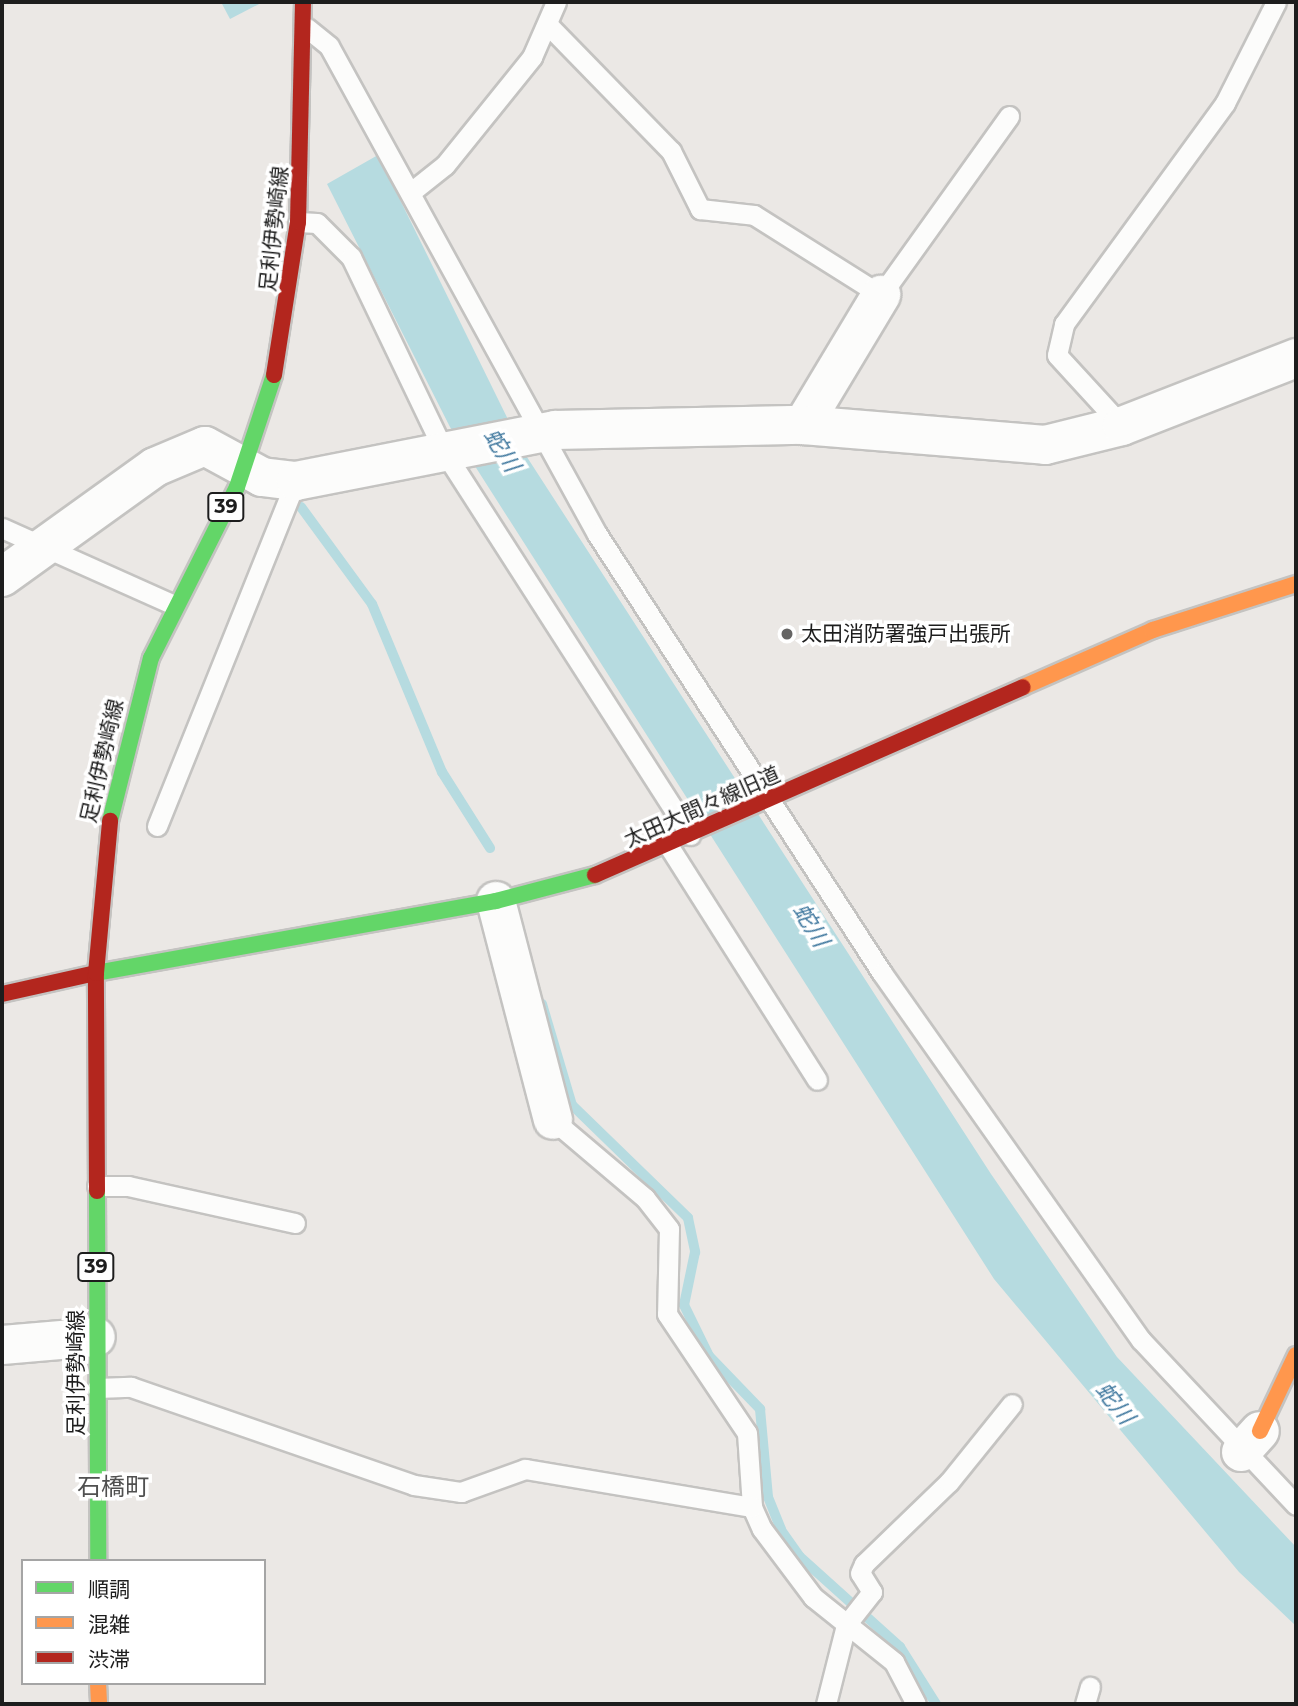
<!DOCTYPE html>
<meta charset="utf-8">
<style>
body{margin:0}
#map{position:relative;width:1298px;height:1706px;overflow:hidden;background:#ebe8e5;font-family:Montserrat,"Noto Sans JP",sans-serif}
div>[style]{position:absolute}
.water>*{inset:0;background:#b6dbe0}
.stream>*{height:10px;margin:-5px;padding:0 5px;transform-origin:5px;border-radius:5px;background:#b6dbe0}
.roads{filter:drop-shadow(2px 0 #c4c3c1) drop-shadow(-2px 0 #c4c3c1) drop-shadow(0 2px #c4c3c1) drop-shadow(0 -2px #c4c3c1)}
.lane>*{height:19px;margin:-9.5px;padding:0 9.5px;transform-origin:9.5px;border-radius:9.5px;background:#fcfcfb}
.street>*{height:38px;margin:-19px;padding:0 19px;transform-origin:19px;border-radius:19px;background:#fcfcfb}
.fast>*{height:16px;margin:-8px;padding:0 8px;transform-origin:8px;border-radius:8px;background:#63d668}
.slow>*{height:16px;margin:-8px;padding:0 8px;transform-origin:8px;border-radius:8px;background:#ff974d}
.jam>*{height:16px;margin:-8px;padding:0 8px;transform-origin:8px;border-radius:8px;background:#b3261e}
.dots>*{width:19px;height:19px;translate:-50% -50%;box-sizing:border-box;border:4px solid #fff;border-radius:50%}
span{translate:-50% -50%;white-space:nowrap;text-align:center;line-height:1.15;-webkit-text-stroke:7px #fff;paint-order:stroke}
.shield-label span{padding:2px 5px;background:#fff;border:2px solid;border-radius:5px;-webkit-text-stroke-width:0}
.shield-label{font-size:19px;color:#1d1d1d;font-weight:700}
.street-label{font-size:21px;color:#1d1d1d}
.poi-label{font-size:21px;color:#1d1d1d}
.left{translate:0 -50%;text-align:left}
.water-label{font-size:23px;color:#41799f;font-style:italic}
.quarter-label{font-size:24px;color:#505050}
.frame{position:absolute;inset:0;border:4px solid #1d1d1d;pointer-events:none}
.legend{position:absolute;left:21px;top:1559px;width:245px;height:126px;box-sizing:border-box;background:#fff;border:2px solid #a5a5a5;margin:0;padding:9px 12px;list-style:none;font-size:21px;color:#1d1d1d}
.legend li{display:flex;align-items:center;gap:14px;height:35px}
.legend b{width:35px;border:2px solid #a5a5a5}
</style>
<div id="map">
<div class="water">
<div style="clip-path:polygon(221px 2px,263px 2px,230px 19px)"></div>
<div style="clip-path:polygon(378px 155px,525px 454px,991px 1174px,1117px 1357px,1296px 1547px,1296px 1626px,1239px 1572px,994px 1279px,450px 427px,327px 184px)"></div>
</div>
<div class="stream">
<div style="left:301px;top:507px;width:120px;rotate:53.8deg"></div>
<div style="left:372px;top:604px;width:182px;rotate:67.4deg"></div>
<div style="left:442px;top:772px;width:90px;rotate:57.7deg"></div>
<div style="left:542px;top:1004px;width:105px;rotate:73.5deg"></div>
<div style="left:572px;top:1105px;width:162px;rotate:44.2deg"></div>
<div style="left:688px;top:1218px;width:35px;rotate:78deg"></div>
<div style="left:695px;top:1252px;width:54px;rotate:101.7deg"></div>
<div style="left:684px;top:1305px;width:57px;rotate:63.9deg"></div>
<div style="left:709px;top:1356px;width:74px;rotate:46.1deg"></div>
<div style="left:760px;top:1409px;width:88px;rotate:84.8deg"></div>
<div style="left:768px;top:1497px;width:35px;rotate:68deg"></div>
<div style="left:781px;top:1530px;width:32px;rotate:55deg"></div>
<div style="left:799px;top:1556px;width:136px;rotate:42deg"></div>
<div style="left:900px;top:1647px;width:67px;rotate:57.7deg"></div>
</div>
<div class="roads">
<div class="lane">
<div style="left:548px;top:25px;width:176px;rotate:45.7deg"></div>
<div style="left:671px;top:151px;width:65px;rotate:63.4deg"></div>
<div style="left:700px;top:209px;width:54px;rotate:6.3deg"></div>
<div style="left:754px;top:215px;width:150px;rotate:32.2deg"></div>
<div style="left:881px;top:295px;width:220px;rotate:-54.4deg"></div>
<div style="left:307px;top:28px;width:28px;rotate:39deg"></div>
<div style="left:329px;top:46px;width:557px;rotate:61.23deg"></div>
<div style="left:597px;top:534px;width:523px;rotate:57.01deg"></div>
<div style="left:882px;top:973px;width:449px;rotate:54.8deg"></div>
<div style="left:1141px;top:1340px;width:226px;rotate:46.8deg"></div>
<div style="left:411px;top:192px;width:43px;rotate:-38.5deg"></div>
<div style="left:445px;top:165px;width:139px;rotate:-51.1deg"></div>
<div style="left:532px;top:57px;width:60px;rotate:-66.4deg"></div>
<div style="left:298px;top:222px;width:19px;rotate:3deg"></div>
<div style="left:317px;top:223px;width:48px;rotate:45deg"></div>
<div style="left:351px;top:257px;width:217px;rotate:64.4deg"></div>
<div style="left:445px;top:453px;width:454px;rotate:57.3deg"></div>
<div style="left:1122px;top:426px;width:96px;rotate:-132.5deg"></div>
<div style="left:1057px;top:355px;width:32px;rotate:-77deg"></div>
<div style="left:1064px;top:324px;width:273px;rotate:-53.9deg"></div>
<div style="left:1225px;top:103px;width:113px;rotate:-63.2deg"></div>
<div style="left:2px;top:528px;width:188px;rotate:24.1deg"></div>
<div style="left:157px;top:826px;width:372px;rotate:-68.1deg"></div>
<div style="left:668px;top:845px;width:278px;rotate:57.6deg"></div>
<div style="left:553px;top:1120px;width:121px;rotate:40.3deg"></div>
<div style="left:645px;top:1198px;width:39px;rotate:52deg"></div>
<div style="left:669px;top:1229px;width:85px;rotate:91.3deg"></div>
<div style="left:667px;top:1314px;width:143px;rotate:56.1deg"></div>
<div style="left:747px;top:1433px;width:74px;rotate:86.1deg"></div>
<div style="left:752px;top:1507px;width:24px;rotate:66deg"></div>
<div style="left:762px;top:1529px;width:85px;rotate:53.1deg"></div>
<div style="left:813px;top:1597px;width:104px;rotate:38.7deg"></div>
<div style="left:894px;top:1662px;width:47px;rotate:62.4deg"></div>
<div style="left:97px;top:1186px;width:31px"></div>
<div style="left:128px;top:1186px;width:171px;rotate:12.5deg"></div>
<div style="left:97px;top:1388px;width:34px;rotate:-2deg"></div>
<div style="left:131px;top:1387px;width:299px;rotate:19.1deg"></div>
<div style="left:414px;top:1485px;width:48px;rotate:8.5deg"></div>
<div style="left:461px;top:1492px;width:68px;rotate:-19.8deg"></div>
<div style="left:525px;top:1469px;width:230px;rotate:9.5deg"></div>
<div style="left:826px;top:1704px;width:81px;rotate:-75.8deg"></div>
<div style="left:846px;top:1625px;width:42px;rotate:-51.8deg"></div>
<div style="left:872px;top:1592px;width:22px;rotate:-122deg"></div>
<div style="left:860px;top:1573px;width:10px;rotate:-66deg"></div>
<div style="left:864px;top:1564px;width:118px;rotate:-44deg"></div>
<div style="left:949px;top:1482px;width:100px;rotate:-51.1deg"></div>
<div style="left:1085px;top:1704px;width:18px;rotate:-74deg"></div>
</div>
<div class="street">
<div style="left:803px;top:425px;width:152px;rotate:-59deg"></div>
<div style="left:2px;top:577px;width:188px;rotate:-35.7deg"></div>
<div style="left:155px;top:467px;width:54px;rotate:-22.8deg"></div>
<div style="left:205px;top:446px;width:65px;rotate:28.5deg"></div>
<div style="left:262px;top:477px;width:34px;rotate:7deg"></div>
<div style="left:296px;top:481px;width:264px;rotate:-11.1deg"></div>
<div style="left:555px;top:430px;width:248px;rotate:-1.2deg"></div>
<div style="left:803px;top:425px;width:243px;rotate:4.7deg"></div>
<div style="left:1045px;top:445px;width:79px;rotate:-13.9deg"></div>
<div style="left:1122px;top:426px;width:187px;rotate:-21.3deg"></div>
<div style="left:496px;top:901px;width:226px;rotate:75.4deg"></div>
<div style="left:2px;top:1345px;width:94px;rotate:-4.9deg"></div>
<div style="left:1241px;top:1452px;width:28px;rotate:-48deg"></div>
</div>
<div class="fast">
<div style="left:110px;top:821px;width:168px;rotate:-75.9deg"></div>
<div style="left:151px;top:658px;width:191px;rotate:-63.3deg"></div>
<div style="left:237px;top:487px;width:118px;rotate:-71.7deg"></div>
<div style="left:96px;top:973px;width:406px;rotate:-10.2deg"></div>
<div style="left:496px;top:901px;width:102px;rotate:-14.7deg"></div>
<div style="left:97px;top:1191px;width:370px;rotate:89.8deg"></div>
</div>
<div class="slow">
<div style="left:1023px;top:687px;width:142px;rotate:-23.7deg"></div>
<div style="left:1153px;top:630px;width:150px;rotate:-17.8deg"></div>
<div style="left:1260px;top:1431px;width:84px;rotate:-64.7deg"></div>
<div style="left:98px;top:1683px;width:21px;rotate:87deg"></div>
</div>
<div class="jam">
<div style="left:274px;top:375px;width:155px;rotate:-81.1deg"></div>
<div style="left:298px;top:222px;width:220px;rotate:-88.7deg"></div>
<div style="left:595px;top:875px;width:467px;rotate:-23.7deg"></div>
<div style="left:2px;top:994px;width:96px;rotate:-12.6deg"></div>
<div style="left:97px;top:1191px;width:218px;rotate:-90.3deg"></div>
<div style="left:96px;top:973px;width:153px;rotate:-84.7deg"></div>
</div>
</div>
<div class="dots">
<div style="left:787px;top:634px;background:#656463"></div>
</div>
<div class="shield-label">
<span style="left:226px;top:507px">39</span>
<span style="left:96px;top:1267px">39</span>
</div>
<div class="street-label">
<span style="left:274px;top:229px;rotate:-84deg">足利伊勢崎線</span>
<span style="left:102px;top:761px;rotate:-77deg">足利伊勢崎線</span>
<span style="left:702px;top:807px;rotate:-24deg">太田大間々線旧道</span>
<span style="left:76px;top:1373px;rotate:-90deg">足利伊勢崎線</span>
</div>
<div class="poi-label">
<span class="left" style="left:801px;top:634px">太田消防署強戸出張所</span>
</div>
<div class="water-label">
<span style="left:502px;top:450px;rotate:58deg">蛇川</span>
<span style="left:811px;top:925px;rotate:59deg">蛇川</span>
<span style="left:1115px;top:1403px;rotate:52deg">蛇川</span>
</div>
<div class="quarter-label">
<span style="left:113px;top:1487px">石橋町</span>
</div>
<div class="frame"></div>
<ul class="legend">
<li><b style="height:9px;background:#63d668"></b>順調</li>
<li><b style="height:9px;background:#ff974d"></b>混雑</li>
<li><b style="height:9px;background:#b3261e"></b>渋滞</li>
</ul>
</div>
